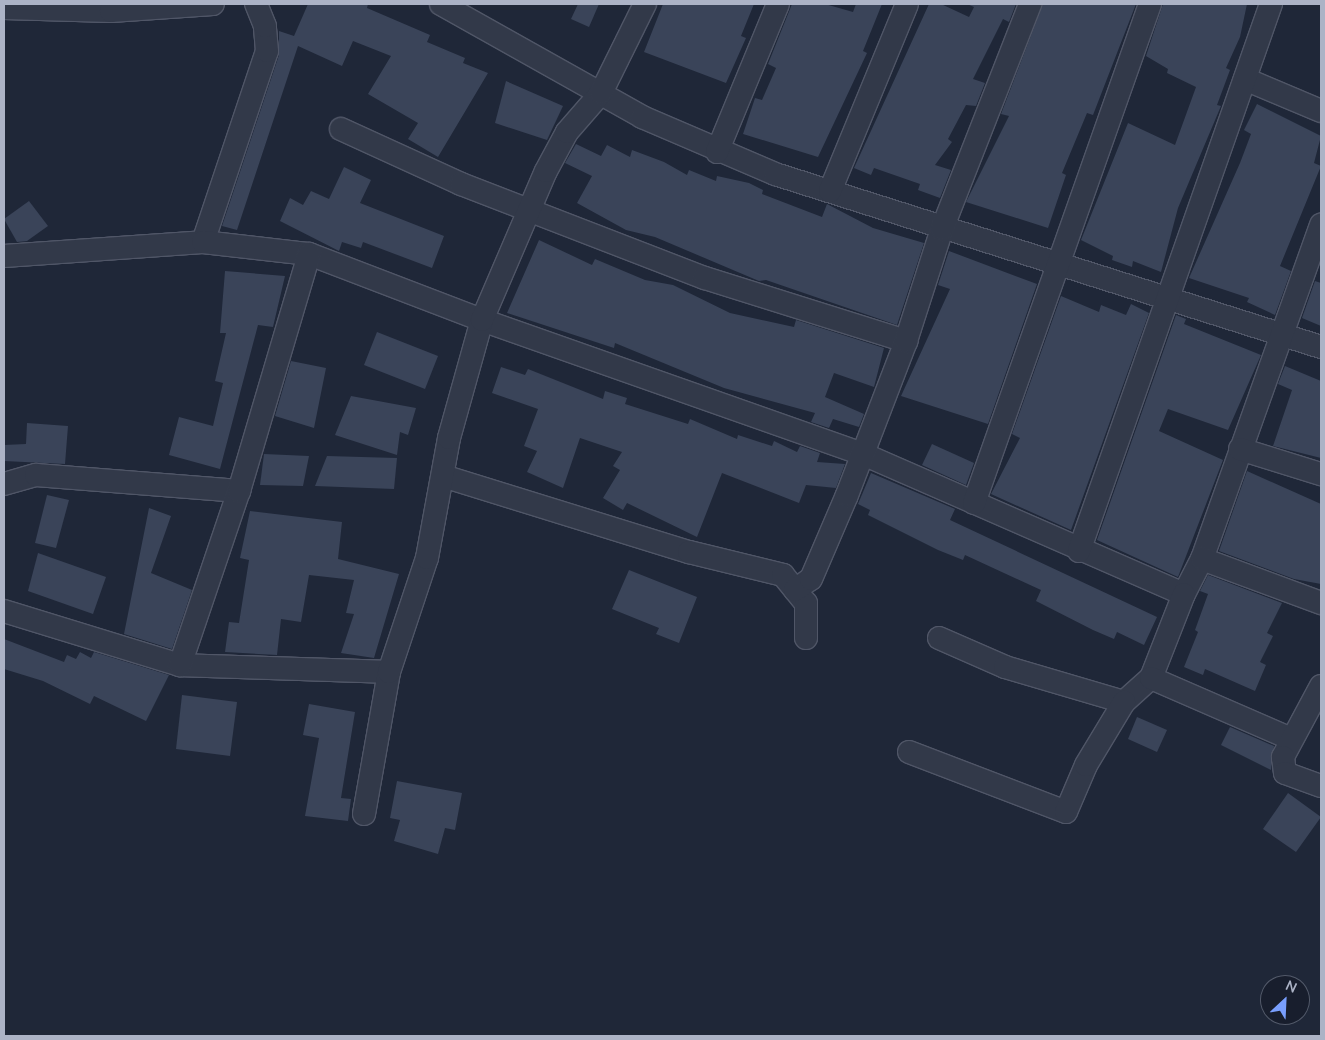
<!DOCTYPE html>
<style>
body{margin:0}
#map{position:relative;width:1325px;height:1040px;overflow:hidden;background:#1f2738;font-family:"Nunito Sans",sans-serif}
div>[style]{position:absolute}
.building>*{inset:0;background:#3a4459}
.roads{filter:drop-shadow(1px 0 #505667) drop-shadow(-1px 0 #505667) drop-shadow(0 1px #505667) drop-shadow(0 -1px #505667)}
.minor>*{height:22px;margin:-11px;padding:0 11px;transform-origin:11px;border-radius:11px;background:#323949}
span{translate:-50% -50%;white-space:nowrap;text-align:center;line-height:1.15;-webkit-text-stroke:4px #181e2d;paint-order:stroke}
.frame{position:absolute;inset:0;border:5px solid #acb3c6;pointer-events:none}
.north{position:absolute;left:1260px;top:975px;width:50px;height:50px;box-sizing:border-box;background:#181e2d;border:1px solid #535a6a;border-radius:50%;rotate:25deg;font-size:14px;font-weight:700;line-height:20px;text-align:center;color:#acb3c6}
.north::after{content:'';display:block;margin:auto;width:18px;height:22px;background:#799ffe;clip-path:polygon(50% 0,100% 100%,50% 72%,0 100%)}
</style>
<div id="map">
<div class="building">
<div style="clip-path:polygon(308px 4px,368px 4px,367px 8px,430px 35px,427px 42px,465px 58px,463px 63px,488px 73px,438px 157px,408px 139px,418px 123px,368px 94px,391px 56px,353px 41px,342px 66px,298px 46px,237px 230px,222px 226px,279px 55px,279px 31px,294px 36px)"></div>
<div style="clip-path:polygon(578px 4px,599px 4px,589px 27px,571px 19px)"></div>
<div style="clip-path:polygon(663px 4px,754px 4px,741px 36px,746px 38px,726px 83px,644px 52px)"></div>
<div style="clip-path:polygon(792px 4px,825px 4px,853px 12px,856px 4px,882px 4px,863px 51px,867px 53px,818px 157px,743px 134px,755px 98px,762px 100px,776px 68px,768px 64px)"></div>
<div style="clip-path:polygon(929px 4px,941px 4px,969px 17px,974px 7px,967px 4px,1016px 4px,1009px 22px,1003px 19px,973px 79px,985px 83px,976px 106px,966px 105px,948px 139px,952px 142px,935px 165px,951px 170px,940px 198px,918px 190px,920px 184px,874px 168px,871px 175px,854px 168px)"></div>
<div style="clip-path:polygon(1043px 4px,1136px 4px,1093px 115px,1087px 113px,1062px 173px,1066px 175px,1048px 228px,966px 202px,1009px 116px,1001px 114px)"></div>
<div style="clip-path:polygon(1163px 4px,1247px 4px,1240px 37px,1226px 68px,1230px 70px,1217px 105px,1221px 106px,1178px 208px,1161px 272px,1133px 261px,1132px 267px,1112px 260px,1113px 256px,1081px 240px,1128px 123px,1175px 145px,1196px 87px,1167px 73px,1168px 69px,1146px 56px)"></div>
<div style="clip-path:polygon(506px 81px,563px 106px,547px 140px,495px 123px)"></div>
<div style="clip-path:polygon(1257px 104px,1321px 136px,1314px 163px,1321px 166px,1280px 266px,1291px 271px,1275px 315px,1247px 302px,1249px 298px,1189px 278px,1240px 163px,1251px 134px,1244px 130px)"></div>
<div style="clip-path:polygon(576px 144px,601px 156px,607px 145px,630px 157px,632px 150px,664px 162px,687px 175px,689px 170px,716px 181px,717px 176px,749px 183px,763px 190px,762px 194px,822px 217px,827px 204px,873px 228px,924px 243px,897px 325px,766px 280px,759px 281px,655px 237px,626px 230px,577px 203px,592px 176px,565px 163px)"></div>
<div style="clip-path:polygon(344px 167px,371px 180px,360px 203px,444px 236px,432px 268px,363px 242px,361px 248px,342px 242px,339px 251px,280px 221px,290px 198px,303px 205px,311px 191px,329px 199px)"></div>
<div style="clip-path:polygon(29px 201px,48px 226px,27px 241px,17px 242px,4px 219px)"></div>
<div style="clip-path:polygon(539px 240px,592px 265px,595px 259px,645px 280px,673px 285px,730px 313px,794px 327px,796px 320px,884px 348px,874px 387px,834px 373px,825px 397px,864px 414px,859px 427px,833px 419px,829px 428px,811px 422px,815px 413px,724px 388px,615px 343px,614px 348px,507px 313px)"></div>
<div style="clip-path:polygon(949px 251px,1037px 284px,988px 424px,901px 396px,950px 289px,938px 285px)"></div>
<div style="clip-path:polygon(225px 271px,285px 276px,273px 327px,258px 325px,220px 469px,169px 455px,179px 417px,213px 426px,223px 383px,215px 381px,226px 333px,220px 333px)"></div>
<div style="clip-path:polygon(1315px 281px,1321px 283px,1321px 326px,1302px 318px)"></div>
<div style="clip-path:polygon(1061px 296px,1099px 312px,1101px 305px,1126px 315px,1131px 304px,1149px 313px,1071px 530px,991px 494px,1020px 438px,1012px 434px)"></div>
<div style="clip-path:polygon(1176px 315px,1186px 319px,1184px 324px,1261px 355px,1228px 430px,1168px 409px,1159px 431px,1223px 460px,1178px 577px,1097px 540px)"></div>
<div style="clip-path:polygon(377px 332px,438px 356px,425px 389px,364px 365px)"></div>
<div style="clip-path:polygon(291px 361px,326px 368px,314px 428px,275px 416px)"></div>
<div style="clip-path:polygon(1285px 366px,1321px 381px,1321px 458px,1273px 446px,1292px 390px,1278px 384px)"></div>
<div style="clip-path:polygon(501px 367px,525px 375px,528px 369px,603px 399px,605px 391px,627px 398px,625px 404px,688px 424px,690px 419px,737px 439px,738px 435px,772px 446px,774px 441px,797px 452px,800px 446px,820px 453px,817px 462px,845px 464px,836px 488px,806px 485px,799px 503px,722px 473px,697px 537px,627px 503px,623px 510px,603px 498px,620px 470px,613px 466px,622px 452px,580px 438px,563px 488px,527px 472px,537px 451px,524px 446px,538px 409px,492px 393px)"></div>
<div style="clip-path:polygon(351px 396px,416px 408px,408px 435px,400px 432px,397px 455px,335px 435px)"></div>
<div style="clip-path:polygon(27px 423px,68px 426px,65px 464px,4px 461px,4px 445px,26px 444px)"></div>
<div style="clip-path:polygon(932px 444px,974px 463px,966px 485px,922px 465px)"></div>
<div style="clip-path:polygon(264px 454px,309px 456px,303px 486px,260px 485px)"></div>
<div style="clip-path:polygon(327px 456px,397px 458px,394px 489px,315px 486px)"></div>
<div style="clip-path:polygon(1247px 471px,1321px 504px,1321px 584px,1294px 579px,1219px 551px)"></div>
<div style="clip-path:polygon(871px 473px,955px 509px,950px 520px,1157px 617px,1144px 645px,1117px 632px,1114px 639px,1093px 630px,1036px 601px,1041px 590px,965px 555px,963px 560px,938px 550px,868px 515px,870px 510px,858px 504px)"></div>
<div style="clip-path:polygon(47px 495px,69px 500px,56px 548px,35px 543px)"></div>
<div style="clip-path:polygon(149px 508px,171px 516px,151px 573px,192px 590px,172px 649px,124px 634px)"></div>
<div style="clip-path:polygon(250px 511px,342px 522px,338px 559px,399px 574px,374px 658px,341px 653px,354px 614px,346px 613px,354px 580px,309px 575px,301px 622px,281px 619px,277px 655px,225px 652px,229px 622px,239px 623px,249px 560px,240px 558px)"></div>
<div style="clip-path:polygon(38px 553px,106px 577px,93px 614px,28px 591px)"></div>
<div style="clip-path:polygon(629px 570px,697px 597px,679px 643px,656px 634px,659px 628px,612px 609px)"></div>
<div style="clip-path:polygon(1208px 575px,1282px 603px,1267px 633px,1273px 636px,1260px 662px,1266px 665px,1255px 691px,1205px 669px,1203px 675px,1184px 667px,1198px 632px,1195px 630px,1208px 594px,1200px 591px)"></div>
<div style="clip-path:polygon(4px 639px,64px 662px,67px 655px,76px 659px,80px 652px,91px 658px,94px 652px,169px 675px,146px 721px,94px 696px,90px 704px,43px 681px,4px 669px)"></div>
<div style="clip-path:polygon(182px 695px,237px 702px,230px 756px,176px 749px)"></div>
<div style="clip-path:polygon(309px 704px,355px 712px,341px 798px,351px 799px,348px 821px,305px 816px,319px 738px,303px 735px)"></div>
<div style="clip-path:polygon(1137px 717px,1167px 730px,1157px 752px,1128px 739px)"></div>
<div style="clip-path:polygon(1230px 727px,1274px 746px,1271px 770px,1221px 745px)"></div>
<div style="clip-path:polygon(397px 781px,462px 793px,455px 830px,445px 828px,438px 854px,394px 841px,400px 820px,390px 818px)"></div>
<div style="clip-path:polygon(1288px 793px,1321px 817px,1296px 852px,1263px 829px)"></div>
</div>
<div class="roads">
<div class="minor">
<div style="left:441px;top:4px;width:231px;rotate:29.3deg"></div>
<div style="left:642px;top:117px;width:145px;rotate:23.2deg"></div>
<div style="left:775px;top:174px;width:573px;rotate:17.58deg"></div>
<div style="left:4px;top:8px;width:107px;rotate:1.6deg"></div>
<div style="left:111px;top:11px;width:102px;rotate:-3.9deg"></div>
<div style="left:1245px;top:79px;width:82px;rotate:22.8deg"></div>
<div style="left:341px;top:129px;width:132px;rotate:24.6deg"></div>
<div style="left:461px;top:184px;width:261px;rotate:21.1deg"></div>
<div style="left:705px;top:278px;width:211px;rotate:17.4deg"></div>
<div style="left:717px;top:152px;width:160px;rotate:-67.6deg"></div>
<div style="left:830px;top:191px;width:202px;rotate:-67.6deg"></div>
<div style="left:203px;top:242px;width:201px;rotate:-71.5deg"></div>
<div style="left:267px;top:51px;width:25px;rotate:-95deg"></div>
<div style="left:265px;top:26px;width:24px;rotate:-112deg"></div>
<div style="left:4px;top:256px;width:199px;rotate:-4deg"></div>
<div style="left:203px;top:242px;width:107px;rotate:6.5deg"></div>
<div style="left:309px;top:254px;width:185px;rotate:20.9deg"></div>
<div style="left:482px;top:320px;width:404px;rotate:19.4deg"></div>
<div style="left:863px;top:454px;width:350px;rotate:23.6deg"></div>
<div style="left:1184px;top:594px;width:39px;rotate:-63deg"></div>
<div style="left:1202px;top:559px;width:355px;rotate:-70.4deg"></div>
<div style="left:1240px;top:449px;width:85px;rotate:17.2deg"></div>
<div style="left:443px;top:476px;width:257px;rotate:17.2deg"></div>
<div style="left:689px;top:552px;width:97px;rotate:13.7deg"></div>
<div style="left:783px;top:575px;width:36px;rotate:51deg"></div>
<div style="left:806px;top:603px;width:35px;rotate:90deg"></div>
<div style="left:4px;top:484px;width:33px;rotate:-16deg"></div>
<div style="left:36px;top:475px;width:204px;rotate:4.5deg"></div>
<div style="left:974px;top:503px;width:529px;rotate:-70.57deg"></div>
<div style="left:1079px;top:551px;width:580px;rotate:-70.66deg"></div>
<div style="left:1202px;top:559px;width:127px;rotate:20.3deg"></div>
<div style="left:795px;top:590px;width:19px;rotate:-35deg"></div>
<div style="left:811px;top:579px;width:91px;rotate:-66.8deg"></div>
<div style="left:847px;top:495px;width:165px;rotate:-69deg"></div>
<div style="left:906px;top:341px;width:118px;rotate:-72.2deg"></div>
<div style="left:942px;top:229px;width:242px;rotate:-68.6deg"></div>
<div style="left:4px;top:611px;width:184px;rotate:17.1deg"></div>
<div style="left:180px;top:665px;width:209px;rotate:1.9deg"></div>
<div style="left:939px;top:638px;width:72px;rotate:23.7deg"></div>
<div style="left:1005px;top:667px;width:124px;rotate:16.4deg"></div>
<div style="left:1124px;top:702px;width:36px;rotate:-42deg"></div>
<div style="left:1151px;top:678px;width:90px;rotate:-68.6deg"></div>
<div style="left:180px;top:665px;width:184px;rotate:-71.3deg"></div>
<div style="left:239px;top:491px;width:247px;rotate:-73.5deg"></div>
<div style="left:1151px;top:678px;width:153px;rotate:23.5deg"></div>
<div style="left:1321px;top:686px;width:81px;rotate:118.2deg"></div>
<div style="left:1283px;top:757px;width:16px;rotate:83deg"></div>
<div style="left:1285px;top:773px;width:38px;rotate:20deg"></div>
<div style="left:909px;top:752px;width:168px;rotate:20.9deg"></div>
<div style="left:1066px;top:812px;width:51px;rotate:-66.9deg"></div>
<div style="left:1086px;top:765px;width:74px;rotate:-58.9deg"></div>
<div style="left:364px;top:814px;width:144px;rotate:-80deg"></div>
<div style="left:389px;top:672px;width:120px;rotate:-71.6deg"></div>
<div style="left:427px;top:558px;width:122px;rotate:-79.6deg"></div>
<div style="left:449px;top:438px;width:123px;rotate:-74.4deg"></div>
<div style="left:482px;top:320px;width:162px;rotate:-66.8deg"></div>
<div style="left:546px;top:171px;width:44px;rotate:-61.7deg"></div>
<div style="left:567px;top:132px;width:52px;rotate:-48.9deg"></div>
<div style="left:601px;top:93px;width:99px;rotate:-63.7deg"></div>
</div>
</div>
<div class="frame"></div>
<div class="north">N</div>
</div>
